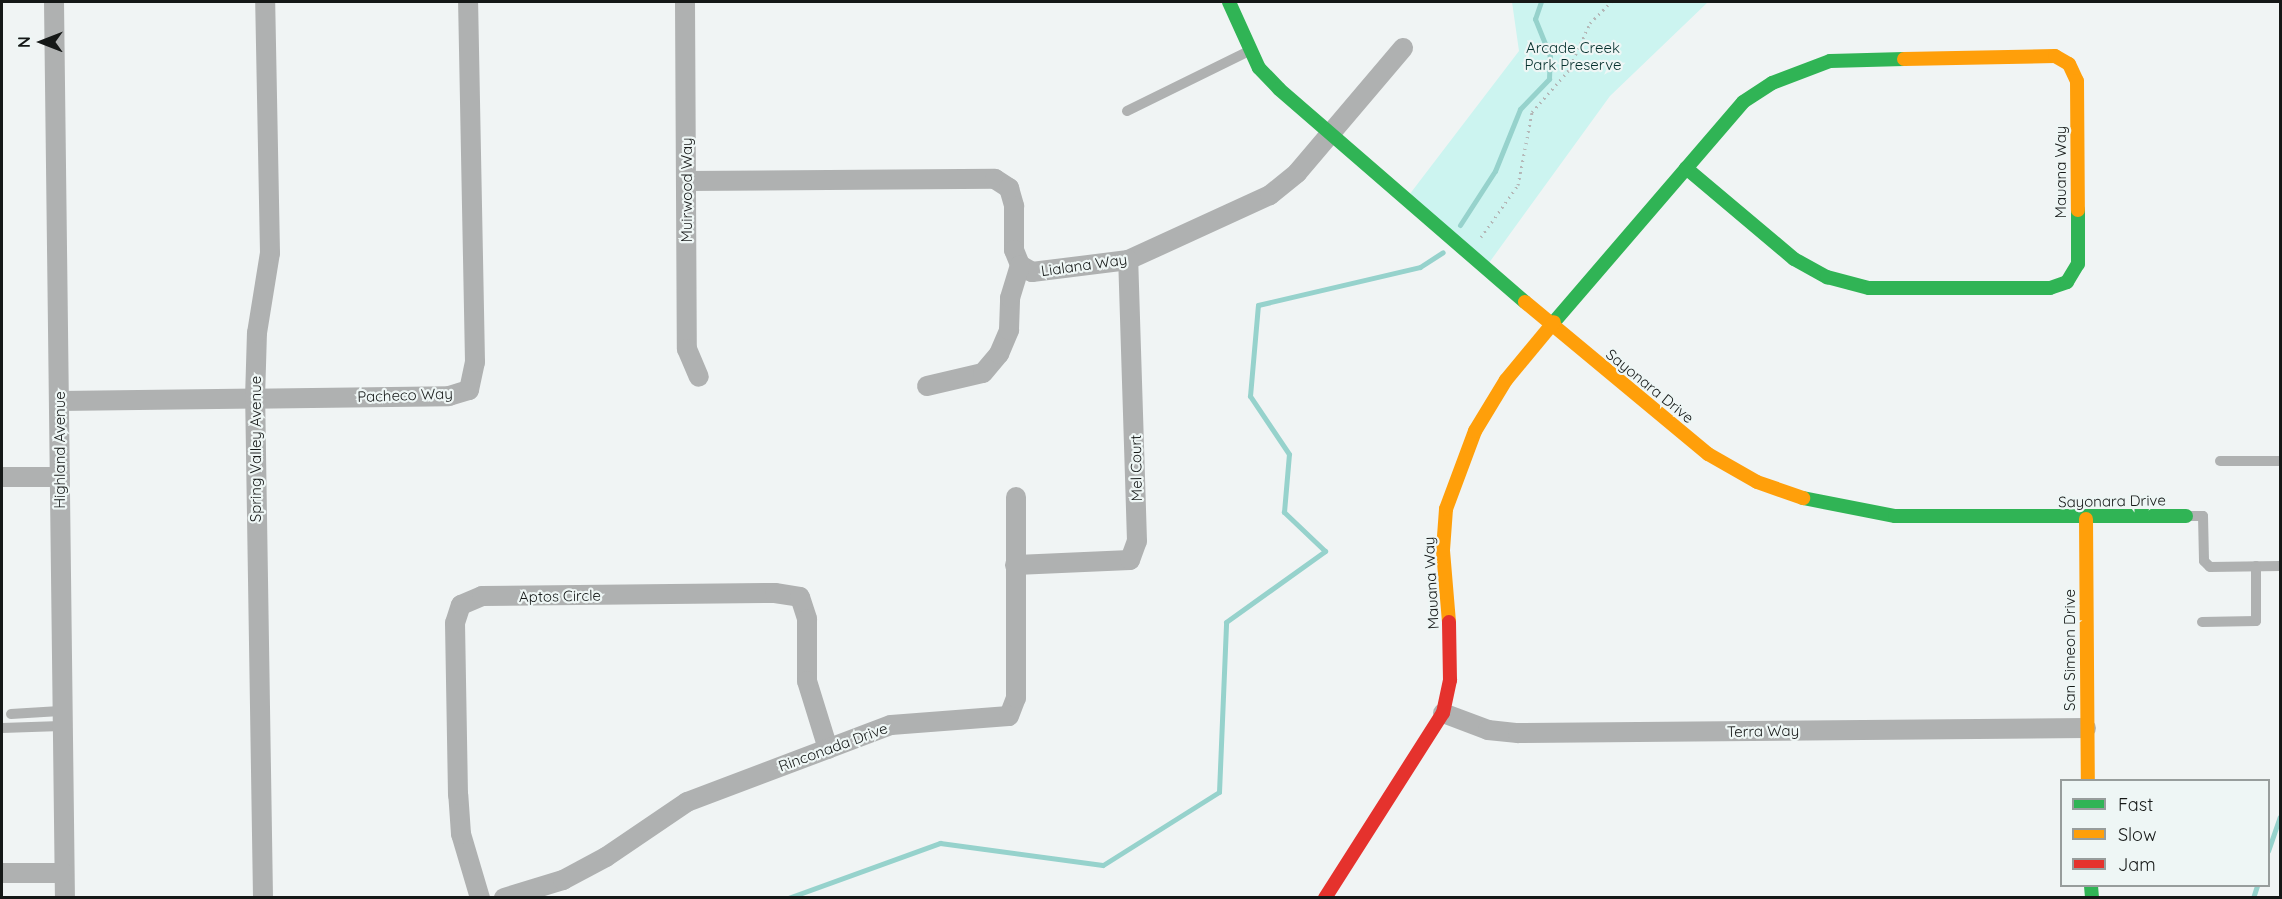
<!DOCTYPE html>
<style>
body{margin:0}
#map{position:relative;width:2282px;height:899px;overflow:hidden;background:#f0f4f4;font-family:Quicksand,sans-serif}
div>[style]{position:absolute}
.green>*{inset:0;background:#ccf4f0}
.stream>*{height:5px;margin:-2.5px;padding:0 2.5px;transform-origin:2.5px;border-radius:2.5px;background:#96d2cc}
.path>*{height:3px;margin-top:-1.5px;transform-origin:0;background:repeating-linear-gradient(90deg,#b4b7b7 0 1.5px,transparent 0 6px)}
.lane>*{height:10px;margin:-5px;padding:0 5px;transform-origin:5px;border-radius:5px;background:#afb1b1}
.street>*{height:20px;margin:-10px;padding:0 10px;transform-origin:10px;border-radius:10px;background:#afb1b1}
.fast>*{height:14px;margin:-7px;padding:0 7px;transform-origin:7px;border-radius:7px;background:#30b455}
.slow>*{height:14px;margin:-7px;padding:0 7px;transform-origin:7px;border-radius:7px;background:#ff9f0a}
.jam>*{height:14px;margin:-7px;padding:0 7px;transform-origin:7px;border-radius:7px;background:#e5322d}
span{translate:-50% -50%;white-space:nowrap;text-align:center;line-height:1.15;-webkit-text-stroke:4.5px #eef6f5;paint-order:stroke}
.park-label{font-size:15px;color:#06312e}
.street-label{font-size:15px;color:#151817}
.frame{position:absolute;inset:0;border:3px solid #151817;pointer-events:none}
.legend{position:absolute;left:2060px;top:779px;width:210px;height:108px;box-sizing:border-box;background:#eef6f5;border:2px solid #979d9c;margin:0;padding:8px 10px;list-style:none;font-size:18px;color:#151817}
.legend li{display:flex;align-items:center;gap:12px;height:30px}
.legend b{width:30px;border:2px solid #979d9c}
.north{position:absolute;left:12px;top:12px;width:60px;height:60px;-webkit-text-stroke:4px #eef6f5;paint-order:stroke;rotate:270deg;font-size:16px;font-weight:700;line-height:24px;text-align:center;color:#151817}
.north::after{content:'';display:block;margin:auto;width:21px;height:27px;background:#151817;clip-path:polygon(50% 0,100% 100%,50% 72%,0 100%)}
</style>
<div id="map">
<div class="green">
<div style="clip-path:polygon(1512px 2px,1708px 2px,1610px 96px,1486px 267px,1406px 199px,1519px 51px)"></div>
</div>
<div class="stream">
<div style="left:1460px;top:225px;width:64px;rotate:-57.1deg"></div>
<div style="left:1495px;top:171px;width:67px;rotate:-68deg"></div>
<div style="left:1520px;top:109px;width:42px;rotate:-46deg"></div>
<div style="left:1549px;top:79px;width:23px;rotate:-88deg"></div>
<div style="left:1550px;top:56px;width:40px;rotate:-112deg"></div>
<div style="left:1535px;top:19px;width:18px;rotate:-71deg"></div>
<div style="left:2268px;top:851px;width:36px;rotate:-71deg"></div>
<div style="left:788px;top:898px;width:162px;rotate:-19.9deg"></div>
<div style="left:940px;top:843px;width:164px;rotate:7.7deg"></div>
<div style="left:1103px;top:865px;width:137px;rotate:-32.2deg"></div>
<div style="left:1219px;top:792px;width:170px;rotate:-87.6deg"></div>
<div style="left:1226px;top:622px;width:122px;rotate:-35.6deg"></div>
<div style="left:1325px;top:551px;width:57px;rotate:-136.4deg"></div>
<div style="left:1284px;top:512px;width:58px;rotate:-85.1deg"></div>
<div style="left:1289px;top:454px;width:70px;rotate:-123.9deg"></div>
<div style="left:1250px;top:396px;width:91px;rotate:-85deg"></div>
<div style="left:1258px;top:305px;width:166px;rotate:-13.2deg"></div>
<div style="left:1420px;top:267px;width:27px;rotate:-33deg"></div>
<div style="left:2253px;top:898px;width:13px;rotate:-72deg"></div>
</div>
<div class="path">
<div style="left:1481px;top:237px;width:64px;rotate:-54.6deg"></div>
<div style="left:1518px;top:185px;width:74px;rotate:-79.1deg"></div>
<div style="left:1532px;top:112px;width:55px;rotate:-48.7deg"></div>
<div style="left:1568px;top:71px;width:53px;rotate:-65.4deg"></div>
<div style="left:1590px;top:23px;width:30px;rotate:-45deg"></div>
</div>
<div class="lane">
<div style="left:1127px;top:111px;width:136px;rotate:-26.2deg"></div>
<div style="left:2220px;top:461px;width:60px"></div>
<div style="left:2187px;top:516px;width:16px"></div>
<div style="left:2203px;top:516px;width:45px;rotate:88.7deg"></div>
<div style="left:2204px;top:561px;width:8px;rotate:45deg"></div>
<div style="left:2210px;top:567px;width:70px;rotate:-0.8deg"></div>
<div style="left:2202px;top:622px;width:54px;rotate:-1.1deg"></div>
<div style="left:2256px;top:621px;width:55px;rotate:-90deg"></div>
<div style="left:11px;top:714px;width:49px;rotate:-3.5deg"></div>
<div style="left:2px;top:728px;width:59px;rotate:-1.9deg"></div>
</div>
<div class="street">
<div style="left:54px;top:2px;width:896px;rotate:89.3deg"></div>
<div style="left:685px;top:2px;width:347px;rotate:89.7deg"></div>
<div style="left:687px;top:349px;width:30px;rotate:67deg"></div>
<div style="left:687px;top:181px;width:308px;rotate:-0.4deg"></div>
<div style="left:995px;top:179px;width:17px;rotate:33deg"></div>
<div style="left:1009px;top:188px;width:19px;rotate:74deg"></div>
<div style="left:1014px;top:206px;width:44px;rotate:90deg"></div>
<div style="left:1014px;top:250px;width:16px;rotate:68deg"></div>
<div style="left:1020px;top:265px;width:14px;rotate:30deg"></div>
<div style="left:1032px;top:272px;width:97px;rotate:-7.1deg"></div>
<div style="left:1128px;top:260px;width:156px;rotate:-24.6deg"></div>
<div style="left:1270px;top:195px;width:35px;rotate:-39deg"></div>
<div style="left:1297px;top:173px;width:164px;rotate:-49.7deg"></div>
<div style="left:927px;top:386px;width:57px;rotate:-13.1deg"></div>
<div style="left:983px;top:373px;width:25px;rotate:-50deg"></div>
<div style="left:999px;top:354px;width:26px;rotate:-67deg"></div>
<div style="left:1009px;top:330px;width:32px;rotate:-88deg"></div>
<div style="left:1010px;top:298px;width:34px;rotate:-73deg"></div>
<div style="left:60px;top:401px;width:389px;rotate:-0.7deg"></div>
<div style="left:449px;top:396px;width:21px;rotate:-17deg"></div>
<div style="left:469px;top:390px;width:29px;rotate:-78deg"></div>
<div style="left:475px;top:362px;width:360px;rotate:-91.1deg"></div>
<div style="left:2px;top:477px;width:58px"></div>
<div style="left:1015px;top:565px;width:115px;rotate:-2.5deg"></div>
<div style="left:1130px;top:560px;width:20px;rotate:-70deg"></div>
<div style="left:1137px;top:541px;width:281px;rotate:-91.8deg"></div>
<div style="left:1443px;top:713px;width:48px;rotate:20.7deg"></div>
<div style="left:1488px;top:730px;width:30px;rotate:6deg"></div>
<div style="left:1518px;top:733px;width:568px;rotate:-0.5deg"></div>
<div style="left:2px;top:873px;width:62px"></div>
<div style="left:263px;top:898px;width:499px;rotate:-90.9deg"></div>
<div style="left:255px;top:399px;width:66px;rotate:-88.3deg"></div>
<div style="left:257px;top:333px;width:81px;rotate:-80.8deg"></div>
<div style="left:270px;top:253px;width:251px;rotate:-91.1deg"></div>
<div style="left:480px;top:898px;width:67px;rotate:-106.5deg"></div>
<div style="left:461px;top:834px;width:39px;rotate:-94deg"></div>
<div style="left:458px;top:795px;width:172px;rotate:-91deg"></div>
<div style="left:455px;top:623px;width:19px;rotate:-72deg"></div>
<div style="left:461px;top:605px;width:23px;rotate:-23deg"></div>
<div style="left:482px;top:596px;width:293px;rotate:-0.6deg"></div>
<div style="left:775px;top:593px;width:25px;rotate:9deg"></div>
<div style="left:800px;top:597px;width:23px;rotate:72deg"></div>
<div style="left:807px;top:619px;width:62px;rotate:90deg"></div>
<div style="left:807px;top:681px;width:71px;rotate:72.8deg"></div>
<div style="left:504px;top:898px;width:62px;rotate:-17deg"></div>
<div style="left:563px;top:880px;width:49px;rotate:-28.1deg"></div>
<div style="left:606px;top:857px;width:98px;rotate:-34.2deg"></div>
<div style="left:687px;top:802px;width:218px;rotate:-20.7deg"></div>
<div style="left:891px;top:725px;width:118px;rotate:-4.4deg"></div>
<div style="left:1009px;top:716px;width:19px;rotate:-69deg"></div>
<div style="left:1016px;top:698px;width:201px;rotate:-90deg"></div>
</div>
<div class="fast">
<div style="left:1229px;top:2px;width:72px;rotate:65.6deg"></div>
<div style="left:1259px;top:68px;width:29px;rotate:46deg"></div>
<div style="left:1279px;top:89px;width:325px;rotate:40.9deg"></div>
<div style="left:1686px;top:168px;width:141px;rotate:40.1deg"></div>
<div style="left:1794px;top:259px;width:38px;rotate:29deg"></div>
<div style="left:1827px;top:277px;width:43px;rotate:14.7deg"></div>
<div style="left:1869px;top:288px;width:181px"></div>
<div style="left:2050px;top:288px;width:18px;rotate:-19deg"></div>
<div style="left:2067px;top:282px;width:21px;rotate:-59deg"></div>
<div style="left:2078px;top:264px;width:54px;rotate:-90deg"></div>
<div style="left:1554px;top:322px;width:290px;rotate:-49.3deg"></div>
<div style="left:1743px;top:102px;width:35px;rotate:-33deg"></div>
<div style="left:1772px;top:83px;width:62px;rotate:-20.8deg"></div>
<div style="left:1830px;top:61px;width:74px;rotate:-1.5deg"></div>
<div style="left:1803px;top:498px;width:94px;rotate:11.1deg"></div>
<div style="left:1895px;top:516px;width:291px"></div>
<div style="left:2091px;top:886px;width:12px;rotate:85deg"></div>
</div>
<div class="slow">
<div style="left:1904px;top:59px;width:151px;rotate:-1.1deg"></div>
<div style="left:2055px;top:56px;width:16px;rotate:30deg"></div>
<div style="left:2069px;top:64px;width:19px;rotate:65deg"></div>
<div style="left:2077px;top:81px;width:129px;rotate:89.6deg"></div>
<div style="left:1525px;top:302px;width:238px;rotate:39.7deg"></div>
<div style="left:1708px;top:454px;width:56px;rotate:29.7deg"></div>
<div style="left:1757px;top:482px;width:49px;rotate:19.2deg"></div>
<div style="left:2086px;top:519px;width:261px;rotate:89.6deg"></div>
<div style="left:1449px;top:622px;width:72px;rotate:-94.8deg"></div>
<div style="left:1443px;top:550px;width:41px;rotate:-85.8deg"></div>
<div style="left:1446px;top:509px;width:83px;rotate:-69.6deg"></div>
<div style="left:1475px;top:431px;width:60px;rotate:-58.7deg"></div>
<div style="left:1506px;top:380px;width:75px;rotate:-50.4deg"></div>
</div>
<div class="jam">
<div style="left:1325px;top:898px;width:219px;rotate:-57.5deg"></div>
<div style="left:1443px;top:713px;width:34px;rotate:-78deg"></div>
<div style="left:1450px;top:680px;width:58px;rotate:-91deg"></div>
</div>
<div class="park-label">
<span style="left:1573px;top:56px">Arcade Creek<br>Park Preserve</span>
</div>
<div class="street-label">
<span style="left:2061px;top:172px;rotate:-90deg">Mauana Way</span>
<span style="left:687px;top:190px;rotate:-90deg">Muirwood Way</span>
<span style="left:1084px;top:265px;rotate:-8deg">Lialana Way</span>
<span style="left:1650px;top:386px;rotate:39deg">Sayonara Drive</span>
<span style="left:405px;top:395px;rotate:-2deg">Pacheco Way</span>
<span style="left:256px;top:449px;rotate:-90deg">Spring Valley Avenue</span>
<span style="left:60px;top:450px;rotate:-90deg">Highland Avenue</span>
<span style="left:1136px;top:468px;rotate:-91deg">Mel Court</span>
<span style="left:2112px;top:501px;rotate:-1deg">Sayonara Drive</span>
<span style="left:1431px;top:583px;rotate:-93deg">Mauana Way</span>
<span style="left:560px;top:596px;rotate:-1deg">Aptos Circle</span>
<span style="left:2070px;top:650px;rotate:-90deg">San Simeon Drive</span>
<span style="left:1763px;top:731px;rotate:-1deg">Terra Way</span>
<span style="left:833px;top:747px;rotate:-20deg">Rinconada Drive</span>
</div>
<div class="frame"></div>
<ul class="legend">
<li><b style="height:8px;background:#30b455"></b>Fast</li>
<li><b style="height:8px;background:#ff9f0a"></b>Slow</li>
<li><b style="height:8px;background:#e5322d"></b>Jam</li>
</ul>
<div class="north">N</div>
</div>
